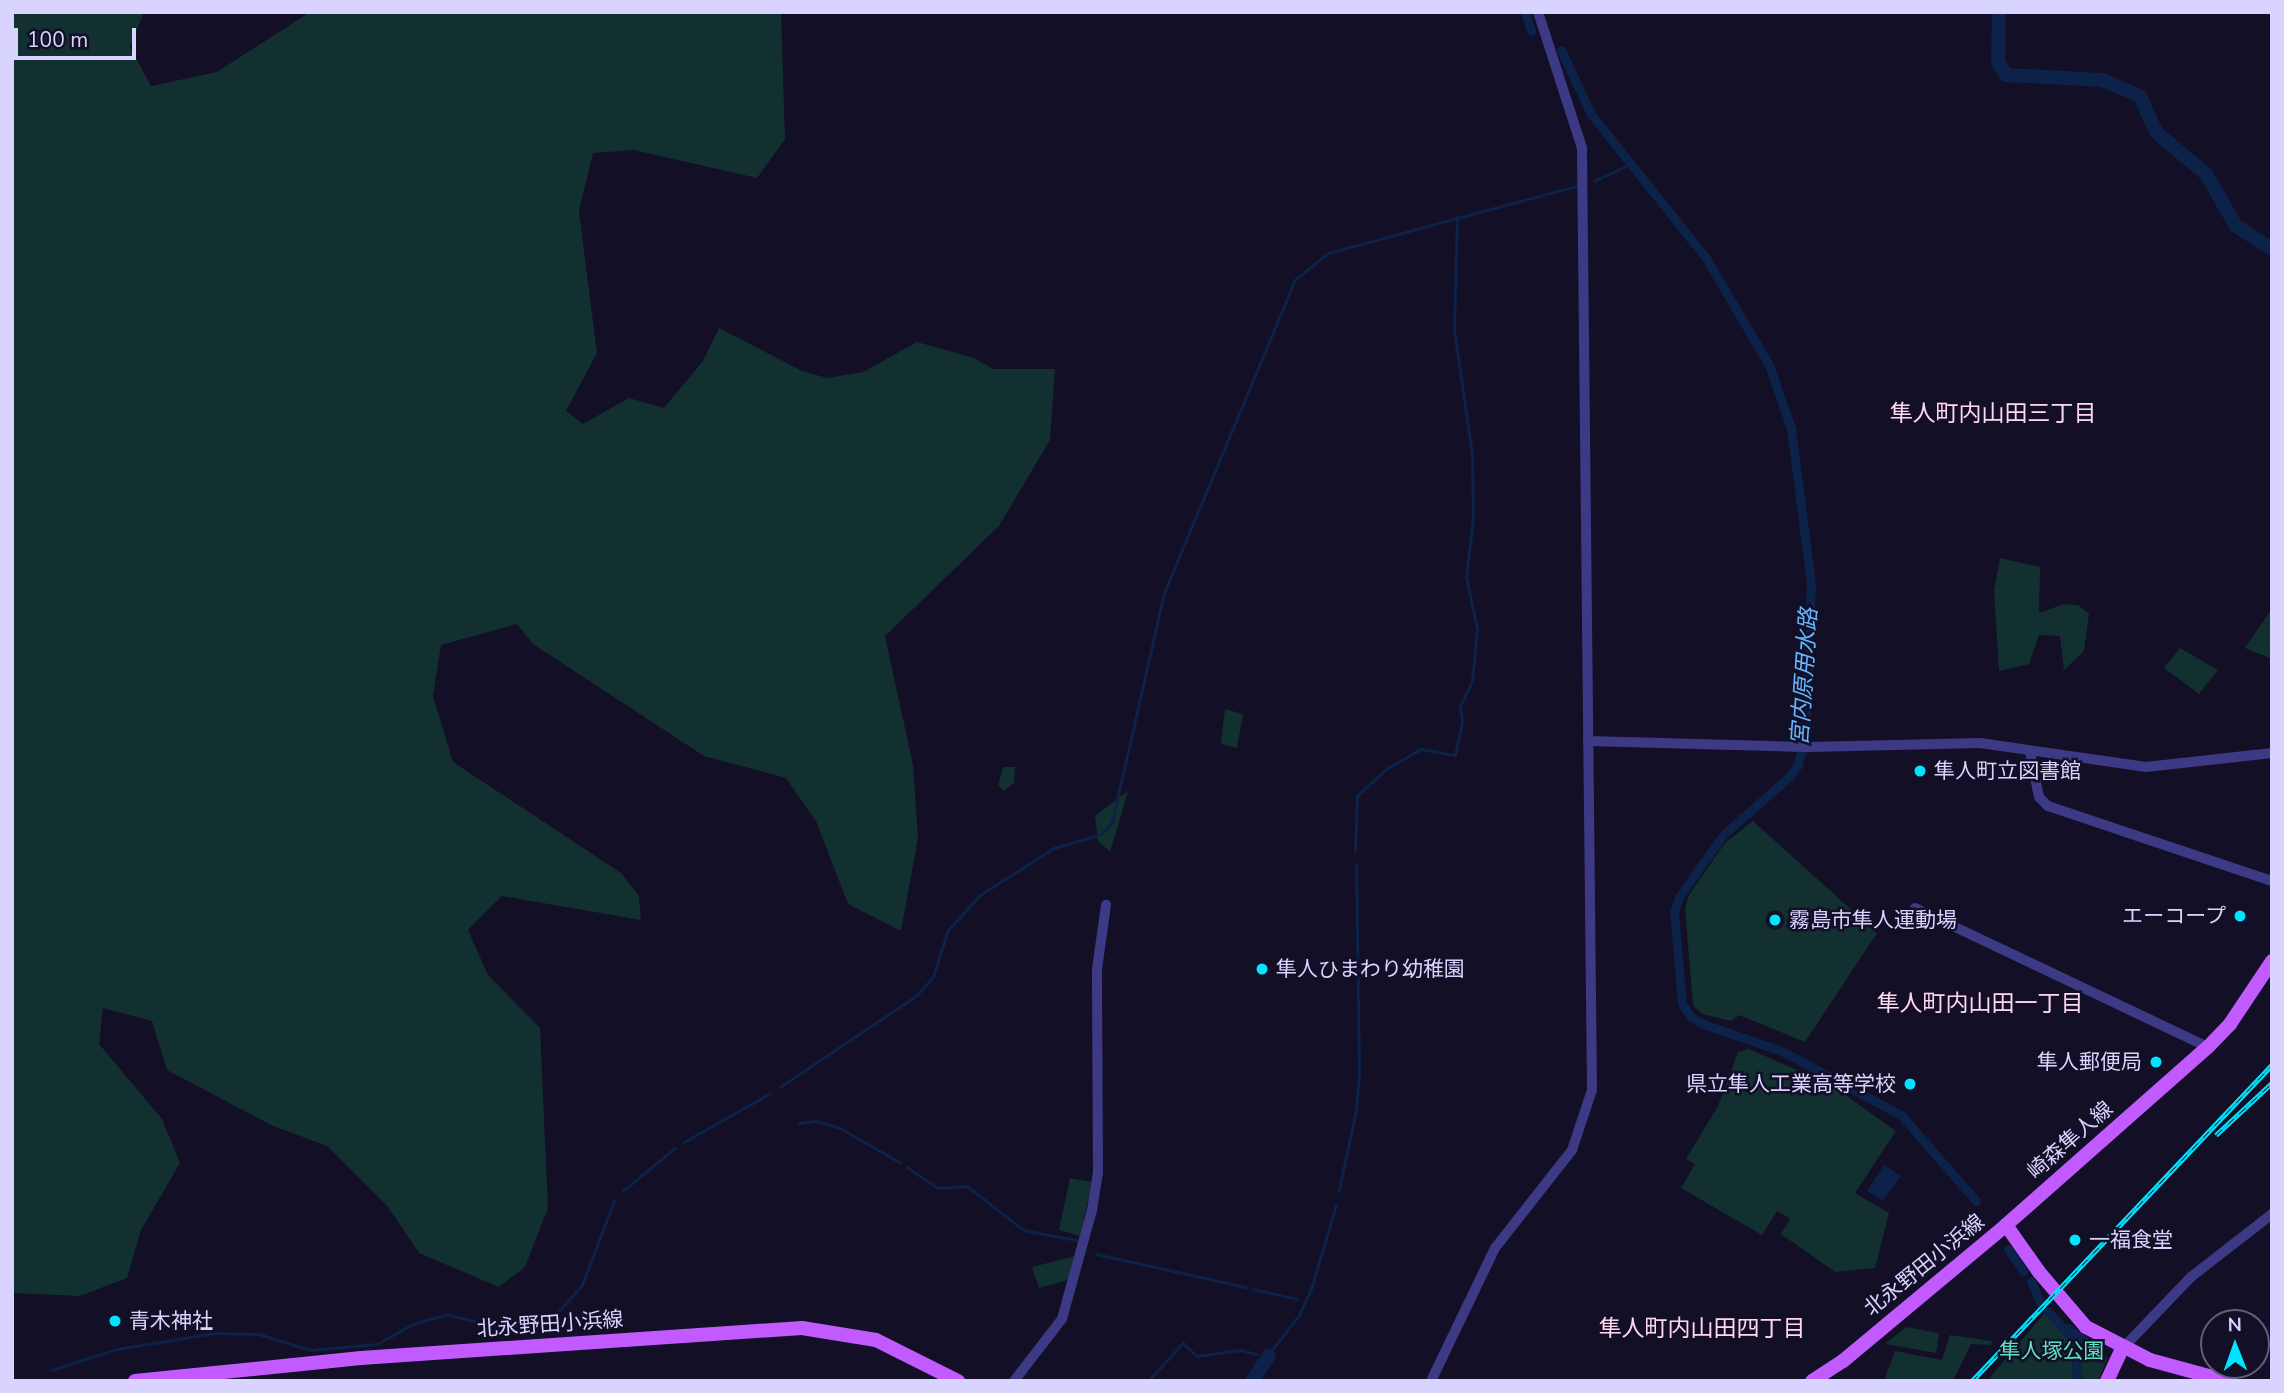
<!DOCTYPE html>
<meta charset="utf-8">
<style>
body{margin:0}
#map{position:relative;width:2284px;height:1393px;overflow:hidden;background:#130f26;font-family:"Nunito Sans","Noto Sans JP",sans-serif}
div>[style]{position:absolute}
.green>*{inset:0;background:#12302f}
.water>*{inset:0;background:#0c2248}
.stream>*{height:2.5px;margin:-1.25px;padding:0 1.25px;transform-origin:1.25px;border-radius:1.25px;background:#0c2248}
.canal>*{height:9px;margin:-4.5px;padding:0 4.5px;transform-origin:4.5px;border-radius:4.5px;background:#0c2248}
.river>*{height:14px;margin:-7px;padding:0 7px;transform-origin:7px;border-radius:7px;background:#0c2248}
.minor>*{height:10px;margin:-5px;padding:0 5px;transform-origin:5px;border-radius:5px;background:#3d3a85}
.major>*{height:14px;margin:-7px;padding:0 7px;transform-origin:7px;border-radius:7px;background:#c25bff}
.rail>*{height:5px;margin-top:-2.5px;transform-origin:0;background:repeating-linear-gradient(90deg,#130f26 0 8px,#00e5ff 0 16px);box-sizing:border-box;border-block:2px solid #00e5ff}
.dots>*{width:19px;height:19px;translate:-50% -50%;box-sizing:border-box;border:4px solid #130f26;border-radius:50%}
span{translate:-50% -50%;white-space:nowrap;text-align:center;line-height:1.15;-webkit-text-stroke:5px #130f26;paint-order:stroke}
.poi-label{font-size:21px;color:#d9d4ff}
.left{translate:0 -50%;text-align:left}
.right{translate:-100% -50%;text-align:right}
.street-label{font-size:21px;color:#d9d4ff}
.park-label{font-size:21px;color:#5fe0c0}
.neighbourhood-label{font-size:23px;color:#ffd6f0}
.water-label{font-size:23px;color:#62b6ff;font-style:italic}
.frame{position:absolute;inset:0;border:14px solid #d9d4ff;pointer-events:none}
.north{position:absolute;left:2200px;top:1309px;width:70px;height:70px;box-sizing:border-box;background:#130f26;border:2px solid #625e7d;border-radius:50%;rotate:359deg;font-size:19px;font-weight:700;line-height:28px;text-align:center;color:#d9d4ff}
.north::after{content:'';display:block;margin:auto;width:24px;height:32px;background:#00e5ff;clip-path:polygon(50% 0,100% 100%,50% 72%,0 100%)}
.scale{position:absolute;left:14px;top:28px;width:122px;height:32px;box-sizing:border-box;border:4px solid #d9d4ff;border-top:0;padding-left:9px;font-size:21px;line-height:24px;white-space:nowrap;color:#d9d4ff;-webkit-text-stroke:5px #130f26;paint-order:stroke}
</style>
<div id="map">
<div class="green">
<div style="clip-path:polygon(12px 12px,144px 12px,130px 47px,151px 86px,217px 72px,310px 12px,781px 12px,785px 139px,757px 178px,634px 150px,593px 153px,579px 211px,597px 353px,566px 411px,583px 424px,629px 398px,664px 408px,703px 361px,719px 328px,802px 371px,827px 378px,863px 372px,917px 342px,974px 358px,993px 369px,1055px 369px,1050px 440px,999px 526px,885px 636px,913px 765px,918px 838px,901px 931px,848px 904px,816px 821px,786px 778px,704px 756px,533px 644px,517px 624px,441px 645px,433px 696px,453px 762px,621px 873px,639px 896px,641px 920px,502px 896px,468px 930px,488px 975px,540px 1028px,548px 1208px,525px 1267px,499px 1287px,419px 1253px,388px 1207px,327px 1146px,271px 1125px,167px 1070px,152px 1021px,103px 1008px,99px 1044px,162px 1119px,180px 1163px,141px 1230px,127px 1278px,80px 1296px,12px 1293px)"></div>
<div style="clip-path:polygon(2000px 558px,2040px 567px,2039px 613px,2064px 604px,2078px 605px,2089px 614px,2084px 651px,2064px 670px,2060px 636px,2039px 635px,2029px 664px,1999px 671px,1994px 591px)"></div>
<div style="clip-path:polygon(2272px 608px,2272px 659px,2245px 648px)"></div>
<div style="clip-path:polygon(2180px 648px,2218px 670px,2199px 694px,2164px 668px)"></div>
<div style="clip-path:polygon(1225px 709px,1243px 714px,1237px 748px,1221px 744px)"></div>
<div style="clip-path:polygon(1003px 767px,1015px 767px,1014px 783px,1004px 791px,998px 785px)"></div>
<div style="clip-path:polygon(1128px 791px,1119px 822px,1110px 852px,1098px 841px,1095px 816px)"></div>
<div style="clip-path:polygon(1753px 821px,1877px 933px,1805px 1042px,1739px 1015px,1731px 1021px,1702px 1014px,1693px 1005px,1685px 908px,1689px 895px,1725px 843px)"></div>
<div style="clip-path:polygon(1749px 1049px,1833px 1086px,1896px 1131px,1855px 1193px,1889px 1213px,1875px 1268px,1835px 1272px,1781px 1234px,1790px 1219px,1777px 1211px,1762px 1235px,1681px 1188px,1695px 1164px,1686px 1159px,1718px 1106px,1738px 1052px)"></div>
<div style="clip-path:polygon(1070px 1178px,1092px 1182px,1080px 1236px,1059px 1230px)"></div>
<div style="clip-path:polygon(1075px 1256px,1068px 1280px,1039px 1288px,1032px 1267px)"></div>
<div style="clip-path:polygon(2048px 1309px,2107px 1359px,2098px 1381px,1987px 1381px)"></div>
<div style="clip-path:polygon(1906px 1327px,1939px 1333px,1936px 1353px,1885px 1344px)"></div>
<div style="clip-path:polygon(2256px 1332px,2269px 1335px,2258px 1371px,2237px 1365px,2256px 1365px)"></div>
<div style="clip-path:polygon(1950px 1335px,1992px 1341px,1991px 1345px,1971px 1344px,1953px 1381px,1884px 1381px,1895px 1351px,1942px 1360px)"></div>
</div>
<div class="water">
<div style="clip-path:polygon(1884px 1165px,1901px 1176px,1883px 1201px,1867px 1191px)"></div>
</div>
<div class="stream">
<div style="left:1594px;top:181px;width:38px;rotate:-25deg"></div>
<div style="left:1355px;top:851px;width:55px;rotate:-87.9deg"></div>
<div style="left:1357px;top:796px;width:40px;rotate:-43deg"></div>
<div style="left:1386px;top:769px;width:40px;rotate:-29.7deg"></div>
<div style="left:1421px;top:749px;width:35px;rotate:10deg"></div>
<div style="left:1455px;top:755px;width:34px;rotate:-78deg"></div>
<div style="left:1462px;top:722px;width:16px;rotate:-97deg"></div>
<div style="left:1460px;top:706px;width:28px;rotate:-64deg"></div>
<div style="left:1472px;top:681px;width:52px;rotate:-84.5deg"></div>
<div style="left:1477px;top:629px;width:53px;rotate:-101.9deg"></div>
<div style="left:1466px;top:577px;width:59px;rotate:-83.2deg"></div>
<div style="left:1473px;top:518px;width:64px;rotate:-90.9deg"></div>
<div style="left:1472px;top:454px;width:125px;rotate:-98.3deg"></div>
<div style="left:1454px;top:330px;width:113px;rotate:-88.5deg"></div>
<div style="left:780px;top:1087px;width:164px;rotate:-33.8deg"></div>
<div style="left:916px;top:996px;width:25px;rotate:-48deg"></div>
<div style="left:933px;top:977px;width:49px;rotate:-72.3deg"></div>
<div style="left:948px;top:930px;width:47px;rotate:-47.6deg"></div>
<div style="left:980px;top:895px;width:88px;rotate:-32.4deg"></div>
<div style="left:1054px;top:848px;width:50px;rotate:-16.3deg"></div>
<div style="left:1102px;top:834px;width:16px;rotate:-50deg"></div>
<div style="left:1112px;top:822px;width:235px;rotate:-77.2deg"></div>
<div style="left:1164px;top:593px;width:339px;rotate:-67.3deg"></div>
<div style="left:1295px;top:280px;width:43px;rotate:-39.3deg"></div>
<div style="left:1328px;top:253px;width:258px;rotate:-15.1deg"></div>
<div style="left:799px;top:1123px;width:17px;rotate:-7deg"></div>
<div style="left:816px;top:1121px;width:25px;rotate:16deg"></div>
<div style="left:840px;top:1128px;width:70px;rotate:29.8deg"></div>
<div style="left:684px;top:1142px;width:98px;rotate:-29.5deg"></div>
<div style="left:907px;top:1167px;width:37px;rotate:34deg"></div>
<div style="left:938px;top:1188px;width:29px;rotate:-4deg"></div>
<div style="left:967px;top:1186px;width:72px;rotate:37.7deg"></div>
<div style="left:1024px;top:1230px;width:53px;rotate:10.9deg"></div>
<div style="left:1339px;top:1190px;width:82px;rotate:-78deg"></div>
<div style="left:1356px;top:1110px;width:37px;rotate:-85deg"></div>
<div style="left:1359px;top:1073px;width:207px;rotate:-90.8deg"></div>
<div style="left:623px;top:1191px;width:67px;rotate:-39.6deg"></div>
<div style="left:1096px;top:1254px;width:154px;rotate:12.4deg"></div>
<div style="left:1253px;top:1289px;width:45px;rotate:12.8deg"></div>
<div style="left:1268px;top:1355px;width:51px;rotate:-52.2deg"></div>
<div style="left:1299px;top:1315px;width:29px;rotate:-65deg"></div>
<div style="left:1311px;top:1289px;width:88px;rotate:-73.4deg"></div>
<div style="left:52px;top:1370px;width:68px;rotate:-17.9deg"></div>
<div style="left:117px;top:1349px;width:99px;rotate:-9.3deg"></div>
<div style="left:215px;top:1333px;width:44px;rotate:1.3deg"></div>
<div style="left:259px;top:1334px;width:53px;rotate:17.4deg"></div>
<div style="left:310px;top:1350px;width:67px;rotate:-5.1deg"></div>
<div style="left:377px;top:1344px;width:41px;rotate:-29.1deg"></div>
<div style="left:413px;top:1324px;width:35px;rotate:-16deg"></div>
<div style="left:447px;top:1314px;width:47px;rotate:14.9deg"></div>
<div style="left:492px;top:1326px;width:41px;rotate:-2.8deg"></div>
<div style="left:533px;top:1324px;width:26px;rotate:-25deg"></div>
<div style="left:557px;top:1313px;width:38px;rotate:-48deg"></div>
<div style="left:582px;top:1285px;width:90px;rotate:-69.1deg"></div>
<div style="left:1148px;top:1381px;width:52px;rotate:-47.4deg"></div>
<div style="left:1183px;top:1343px;width:19px;rotate:43deg"></div>
<div style="left:1197px;top:1356px;width:43px;rotate:-7.9deg"></div>
<div style="left:1240px;top:1350px;width:18px;rotate:13deg"></div>
</div>
<div class="canal">
<div style="left:1525px;top:12px;width:20px;rotate:72deg"></div>
<div style="left:1561px;top:50px;width:71px;rotate:64.9deg"></div>
<div style="left:1591px;top:114px;width:184px;rotate:51.4deg"></div>
<div style="left:1706px;top:258px;width:124px;rotate:59.5deg"></div>
<div style="left:1769px;top:365px;width:67px;rotate:70.8deg"></div>
<div style="left:1791px;top:428px;width:158px;rotate:82.7deg"></div>
<div style="left:1811px;top:585px;width:151px;rotate:92.3deg"></div>
<div style="left:1805px;top:736px;width:30px;rotate:104deg"></div>
<div style="left:1798px;top:765px;width:15px;rotate:127deg"></div>
<div style="left:1789px;top:777px;width:88px;rotate:138.7deg"></div>
<div style="left:1723px;top:835px;width:76px;rotate:125.4deg"></div>
<div style="left:1679px;top:897px;width:16px;rotate:108deg"></div>
<div style="left:1674px;top:912px;width:91px;rotate:85deg"></div>
<div style="left:1682px;top:1003px;width:15px;rotate:58deg"></div>
<div style="left:1690px;top:1016px;width:15px;rotate:32deg"></div>
<div style="left:1703px;top:1024px;width:83px;rotate:18.9deg"></div>
<div style="left:1782px;top:1051px;width:135px;rotate:28.3deg"></div>
<div style="left:1901px;top:1115px;width:114px;rotate:48.9deg"></div>
<div style="left:2008px;top:1249px;width:27px;rotate:56deg"></div>
<div style="left:2031px;top:1281px;width:25px;rotate:67deg"></div>
<div style="left:2048px;top:1311px;width:41px;rotate:48.9deg"></div>
<div style="left:2075px;top:1342px;width:39px;rotate:87deg"></div>
<div style="left:2068px;top:1328px;width:20px;rotate:37deg"></div>
</div>
<div class="river">
<div style="left:1999px;top:12px;width:50px;rotate:91.1deg"></div>
<div style="left:1998px;top:62px;width:15px;rotate:58deg"></div>
<div style="left:2006px;top:75px;width:96px;rotate:3deg"></div>
<div style="left:2102px;top:80px;width:41px;rotate:22.8deg"></div>
<div style="left:2140px;top:96px;width:39px;rotate:66deg"></div>
<div style="left:2156px;top:132px;width:65px;rotate:40deg"></div>
<div style="left:2206px;top:174px;width:60px;rotate:60deg"></div>
<div style="left:2236px;top:226px;width:43px;rotate:32.6deg"></div>
<div style="left:1252px;top:1381px;width:30px;rotate:-56deg"></div>
</div>
<div class="minor">
<div style="left:1588px;top:741px;width:221px;rotate:1.6deg"></div>
<div style="left:1809px;top:747px;width:171px;rotate:-1.3deg"></div>
<div style="left:1980px;top:743px;width:168px;rotate:8.2deg"></div>
<div style="left:2146px;top:767px;width:127px;rotate:-6.3deg"></div>
<div style="left:2030px;top:752px;width:46px;rotate:78.7deg"></div>
<div style="left:2039px;top:797px;width:13px;rotate:45deg"></div>
<div style="left:2048px;top:806px;width:236px;rotate:18.5deg"></div>
<div style="left:1915px;top:908px;width:324px;rotate:25.4deg"></div>
<div style="left:2122px;top:1349px;width:100px;rotate:-46.2deg"></div>
<div style="left:2191px;top:1277px;width:103px;rotate:-37.9deg"></div>
<div style="left:1014px;top:1381px;width:78px;rotate:-52.3deg"></div>
<div style="left:1062px;top:1319px;width:113px;rotate:-74.6deg"></div>
<div style="left:1092px;top:1210px;width:36px;rotate:-81deg"></div>
<div style="left:1098px;top:1174px;width:205px;rotate:-90.3deg"></div>
<div style="left:1097px;top:969px;width:65px;rotate:-82deg"></div>
<div style="left:1431px;top:1381px;width:148px;rotate:-64.3deg"></div>
<div style="left:1495px;top:1248px;width:125px;rotate:-51.8deg"></div>
<div style="left:1572px;top:1150px;width:63px;rotate:-71.6deg"></div>
<div style="left:1592px;top:1090px;width:942px;rotate:-90.61deg"></div>
<div style="left:1582px;top:148px;width:143px;rotate:-107.9deg"></div>
</div>
<div class="major">
<div style="left:2006px;top:1225px;width:57px;rotate:54.9deg"></div>
<div style="left:2039px;top:1272px;width:72px;rotate:49.5deg"></div>
<div style="left:2086px;top:1327px;width:72px;rotate:27.3deg"></div>
<div style="left:2150px;top:1360px;width:80px;rotate:15.3deg"></div>
<div style="left:135px;top:1381px;width:227px;rotate:-5.8deg"></div>
<div style="left:361px;top:1358px;width:442px;rotate:-3.9deg"></div>
<div style="left:802px;top:1328px;width:75px;rotate:9.2deg"></div>
<div style="left:876px;top:1340px;width:92px;rotate:26.6deg"></div>
<div style="left:1812px;top:1381px;width:37px;rotate:-33deg"></div>
<div style="left:1843px;top:1361px;width:212px;rotate:-39.8deg"></div>
<div style="left:2006px;top:1225px;width:269px;rotate:-41.4deg"></div>
<div style="left:2208px;top:1047px;width:32px;rotate:-46deg"></div>
<div style="left:2230px;top:1024px;width:76px;rotate:-56.3deg"></div>
<div style="left:2107px;top:1381px;width:35px;rotate:-65deg"></div>
</div>
<div class="rail">
<div style="left:2216px;top:1135px;width:76px;rotate:-42.9deg"></div>
<div style="left:1972px;top:1381px;width:436px;rotate:-46.5deg"></div>
</div>
<div class="dots">
<div style="left:1920px;top:771px;background:#00e5ff"></div>
<div style="left:2240px;top:916px;background:#00e5ff"></div>
<div style="left:1775px;top:920px;background:#00e5ff"></div>
<div style="left:1262px;top:969px;background:#00e5ff"></div>
<div style="left:2156px;top:1062px;background:#00e5ff"></div>
<div style="left:1910px;top:1084px;background:#00e5ff"></div>
<div style="left:2075px;top:1240px;background:#00e5ff"></div>
<div style="left:115px;top:1321px;background:#00e5ff"></div>
</div>
<div class="poi-label">
<span class="left" style="left:1934px;top:771px">隼人町立図書館</span>
<span class="right" style="left:2226px;top:916px">エーコープ</span>
<span class="left" style="left:1789px;top:920px">霧島市隼人運動場</span>
<span class="left" style="left:1276px;top:969px">隼人ひまわり幼稚園</span>
<span class="right" style="left:2142px;top:1062px">隼人郵便局</span>
<span class="right" style="left:1896px;top:1084px">県立隼人工業高等学校</span>
<span class="left" style="left:2089px;top:1240px">一福食堂</span>
<span class="left" style="left:129px;top:1321px">青木神社</span>
</div>
<div class="street-label">
<span style="left:2070px;top:1140px;rotate:-41deg">崎森隼人線</span>
<span style="left:1924px;top:1265px;rotate:-39deg">北永野田小浜線</span>
<span style="left:550px;top:1324px;rotate:-4deg">北永野田小浜線</span>
</div>
<div class="park-label">
<span style="left:2052px;top:1351px">隼人塚公園</span>
</div>
<div class="neighbourhood-label">
<span style="left:1993px;top:414px">隼人町内山田三丁目</span>
<span style="left:1980px;top:1004px">隼人町内山田一丁目</span>
<span style="left:1702px;top:1329px">隼人町内山田四丁目</span>
</div>
<div class="water-label">
<span style="left:1805px;top:677px;rotate:-86deg">宮内原用水路</span>
</div>
<div class="frame"></div>
<div class="north">N</div>
<div class="scale">100 m</div>
</div>
